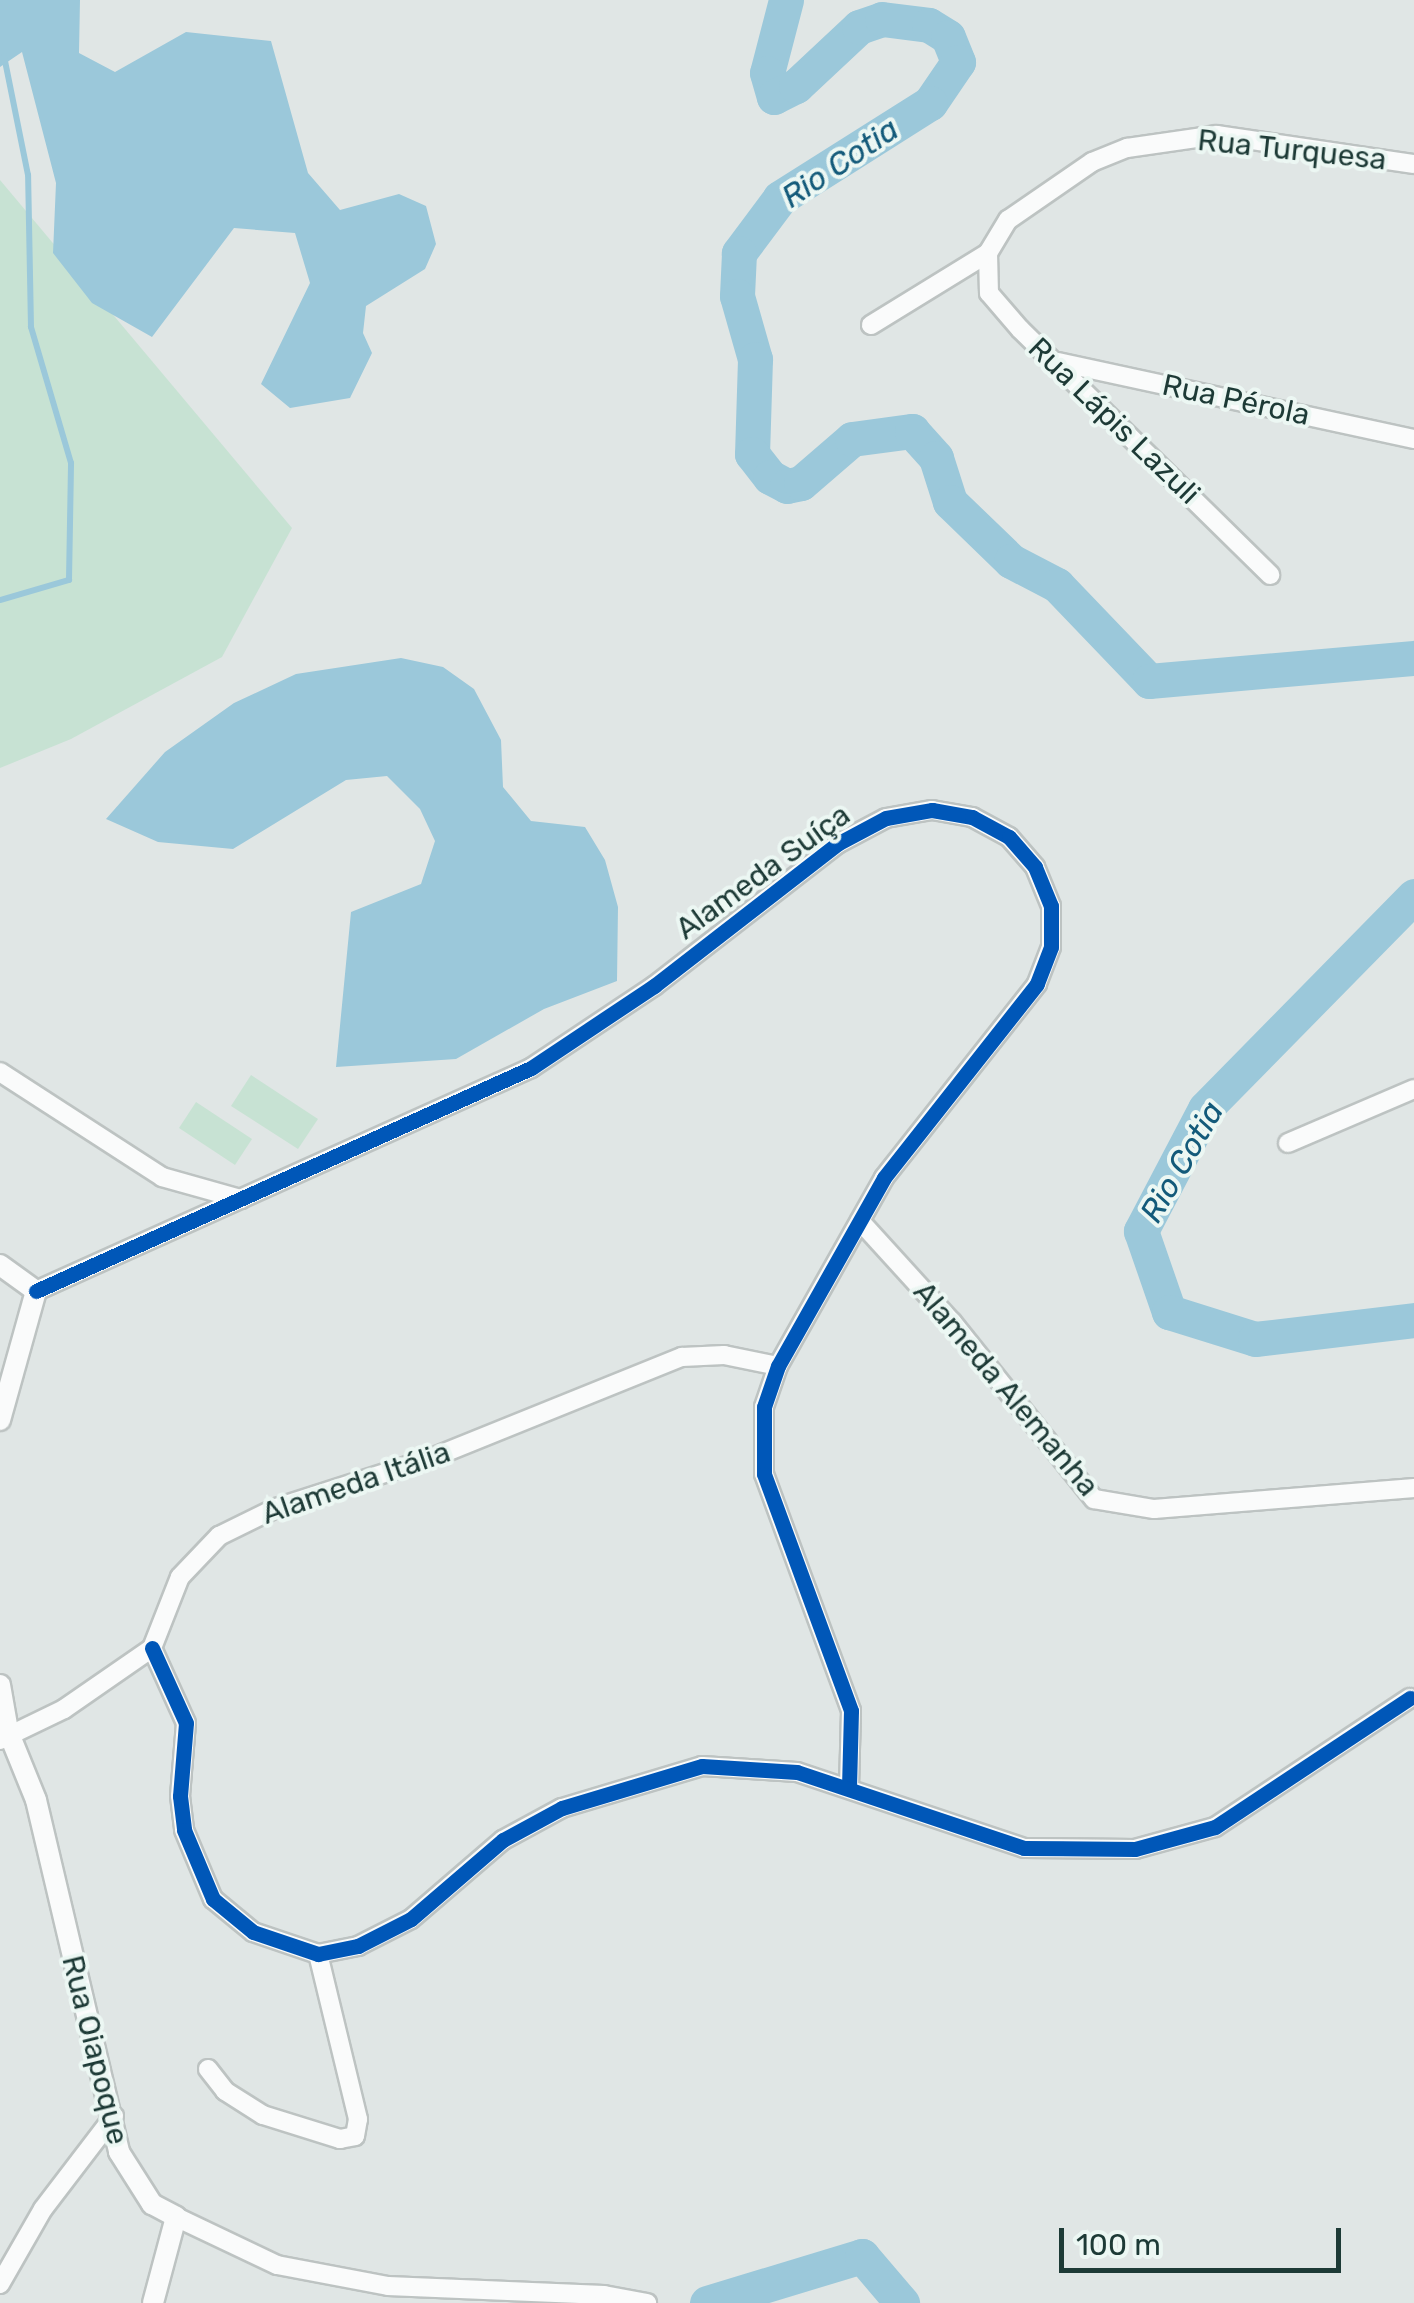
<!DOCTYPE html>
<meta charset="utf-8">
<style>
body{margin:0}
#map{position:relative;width:1414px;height:2303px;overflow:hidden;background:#e0e6e5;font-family:Rubik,sans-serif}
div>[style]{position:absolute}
.green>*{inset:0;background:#c7e2d3}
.water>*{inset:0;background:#9bc8da}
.stream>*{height:6px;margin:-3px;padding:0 3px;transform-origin:3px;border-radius:3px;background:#9bc8da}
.river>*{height:35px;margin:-17.5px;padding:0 17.5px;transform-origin:17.5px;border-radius:17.5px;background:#9bc8da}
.roads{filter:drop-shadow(2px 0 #bdc3c2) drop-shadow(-2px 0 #bdc3c2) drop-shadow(0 2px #bdc3c2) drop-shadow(0 -2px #bdc3c2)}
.minor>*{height:18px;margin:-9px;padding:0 9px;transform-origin:9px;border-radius:9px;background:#fafbfb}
.tertiary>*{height:20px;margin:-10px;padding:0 10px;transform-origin:10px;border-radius:10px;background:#fafbfb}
.cycleway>*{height:15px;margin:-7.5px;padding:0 7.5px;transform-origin:7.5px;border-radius:7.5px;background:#0057b8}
span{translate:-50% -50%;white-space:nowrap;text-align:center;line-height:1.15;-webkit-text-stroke:8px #ecf7f3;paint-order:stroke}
.street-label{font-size:30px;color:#1d3a36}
.water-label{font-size:32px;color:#135a7a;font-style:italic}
.scale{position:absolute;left:1059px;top:2228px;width:282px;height:45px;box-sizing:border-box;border:5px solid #1d3a36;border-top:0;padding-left:12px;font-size:30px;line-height:35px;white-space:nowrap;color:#1d3a36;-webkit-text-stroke:8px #ecf7f3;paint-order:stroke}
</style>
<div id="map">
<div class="green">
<div style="clip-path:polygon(0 180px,292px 528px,222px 657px,71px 739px,0 768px)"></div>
<div style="clip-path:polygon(251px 1075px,318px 1119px,298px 1149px,231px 1106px)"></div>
<div style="clip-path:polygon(196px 1102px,252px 1139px,235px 1165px,179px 1128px)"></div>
</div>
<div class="water">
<div style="clip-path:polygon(0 0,80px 0,79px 53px,115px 72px,186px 32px,271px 41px,308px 173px,340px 210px,399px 194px,426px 206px,436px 244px,425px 269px,366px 306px,363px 333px,372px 353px,350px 398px,290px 408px,261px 384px,310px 283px,295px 233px,234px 228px,152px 337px,92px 303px,53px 253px,56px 183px,22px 52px,0 67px)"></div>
<div style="clip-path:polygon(401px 658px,443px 667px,474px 689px,501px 740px,503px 787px,531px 821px,585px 827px,605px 860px,618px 907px,617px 981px,544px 1009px,456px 1059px,336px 1067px,351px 912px,421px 884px,435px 841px,420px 809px,387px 776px,346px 780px,233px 849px,158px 842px,106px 819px,165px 752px,234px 703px,296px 674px)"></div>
</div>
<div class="stream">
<div style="left:0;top:600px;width:72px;rotate:-16.2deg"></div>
<div style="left:69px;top:580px;width:117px;rotate:-89deg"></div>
<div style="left:71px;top:463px;width:142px;rotate:-106.4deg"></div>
<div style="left:31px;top:327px;width:152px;rotate:-91.1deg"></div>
<div style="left:28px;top:175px;width:121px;rotate:-101.4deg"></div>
</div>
<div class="river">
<div style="left:786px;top:0;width:75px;rotate:104.6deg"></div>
<div style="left:767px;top:73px;width:25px;rotate:74deg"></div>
<div style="left:774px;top:97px;width:25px;rotate:-27deg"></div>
<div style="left:796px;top:86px;width:86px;rotate:-43.1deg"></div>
<div style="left:859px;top:27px;width:24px;rotate:-19deg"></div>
<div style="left:882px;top:19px;width:47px;rotate:7.3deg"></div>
<div style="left:929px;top:25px;width:22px;rotate:32deg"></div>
<div style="left:948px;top:37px;width:27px;rotate:68deg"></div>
<div style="left:958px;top:62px;width:50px;rotate:124.3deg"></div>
<div style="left:930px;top:103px;width:178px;rotate:147.7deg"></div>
<div style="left:780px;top:198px;width:69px;rotate:126.7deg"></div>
<div style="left:739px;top:253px;width:43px;rotate:92.7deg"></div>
<div style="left:737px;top:296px;width:66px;rotate:74.1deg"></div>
<div style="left:755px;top:359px;width:95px;rotate:91.8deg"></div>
<div style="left:752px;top:454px;width:29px;rotate:52deg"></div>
<div style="left:770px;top:477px;width:19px;rotate:28deg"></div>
<div style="left:787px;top:486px;width:14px;rotate:-12deg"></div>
<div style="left:801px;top:483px;width:67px;rotate:-40.8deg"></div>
<div style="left:852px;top:439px;width:61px;rotate:-7.6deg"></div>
<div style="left:912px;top:431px;width:36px;rotate:48deg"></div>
<div style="left:936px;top:458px;width:46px;rotate:72.3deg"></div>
<div style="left:950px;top:502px;width:85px;rotate:44deg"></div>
<div style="left:1011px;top:561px;width:52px;rotate:27.6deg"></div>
<div style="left:1057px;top:585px;width:133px;rotate:46.2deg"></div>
<div style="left:1149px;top:681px;width:266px;rotate:-5deg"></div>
<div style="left:1414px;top:896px;width:298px;rotate:134.5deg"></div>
<div style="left:1205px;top:1109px;width:138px;rotate:117.7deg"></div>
<div style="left:1141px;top:1231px;width:86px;rotate:70.9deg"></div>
<div style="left:1169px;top:1312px;width:90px;rotate:17.4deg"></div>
<div style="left:1255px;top:1339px;width:160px;rotate:-6.8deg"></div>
<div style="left:707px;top:2303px;width:162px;rotate:-16.9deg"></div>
<div style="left:862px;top:2256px;width:62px;rotate:49.6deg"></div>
</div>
<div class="roads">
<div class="minor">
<div style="left:988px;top:253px;width:40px;rotate:88.6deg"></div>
<div style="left:989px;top:293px;width:48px;rotate:49.3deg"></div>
<div style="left:1020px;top:329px;width:351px;rotate:44.5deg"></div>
<div style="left:871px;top:325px;width:137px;rotate:-31.6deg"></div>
<div style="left:988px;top:253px;width:39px;rotate:-59deg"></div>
<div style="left:1008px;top:220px;width:102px;rotate:-34.6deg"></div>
<div style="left:1092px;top:162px;width:38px;rotate:-22deg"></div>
<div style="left:1127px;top:148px;width:91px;rotate:-8.2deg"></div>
<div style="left:1217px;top:135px;width:199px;rotate:8.4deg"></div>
<div style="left:1058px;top:362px;width:364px;rotate:12.2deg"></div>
<div style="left:0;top:1072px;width:193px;rotate:32.9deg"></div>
<div style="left:162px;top:1177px;width:82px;rotate:15.6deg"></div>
<div style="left:1288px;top:1143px;width:137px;rotate:-23.2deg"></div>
<div style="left:860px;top:1221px;width:137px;rotate:47.7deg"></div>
<div style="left:952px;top:1322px;width:227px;rotate:51.3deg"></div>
<div style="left:1094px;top:1499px;width:61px;rotate:9.5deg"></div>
<div style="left:1154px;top:1509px;width:261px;rotate:-4.6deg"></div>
<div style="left:36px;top:1291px;width:543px;rotate:-24.25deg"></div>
<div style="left:531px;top:1068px;width:148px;rotate:-33.7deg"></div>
<div style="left:654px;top:986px;width:232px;rotate:-37.8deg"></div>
<div style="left:837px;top:844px;width:55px;rotate:-28deg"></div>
<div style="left:886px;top:818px;width:47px;rotate:-9.9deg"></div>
<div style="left:932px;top:810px;width:41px;rotate:9.9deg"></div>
<div style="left:972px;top:817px;width:42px;rotate:28.4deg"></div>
<div style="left:1009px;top:837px;width:40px;rotate:49deg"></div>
<div style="left:1035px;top:867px;width:42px;rotate:67.7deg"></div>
<div style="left:1051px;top:906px;width:41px;rotate:90deg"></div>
<div style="left:1051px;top:947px;width:40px;rotate:111deg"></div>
<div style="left:1037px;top:984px;width:247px;rotate:128.3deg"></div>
<div style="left:884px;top:1178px;width:216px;rotate:119.4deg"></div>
<div style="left:778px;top:1366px;width:43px;rotate:108.9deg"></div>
<div style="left:764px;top:1407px;width:67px;rotate:90deg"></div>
<div style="left:764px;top:1474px;width:252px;rotate:69.8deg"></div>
<div style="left:851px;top:1711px;width:75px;rotate:91.5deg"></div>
<div style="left:152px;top:1648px;width:82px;rotate:65.6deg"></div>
<div style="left:186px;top:1723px;width:73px;rotate:94.7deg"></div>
<div style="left:180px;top:1796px;width:34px;rotate:83deg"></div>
<div style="left:184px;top:1830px;width:75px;rotate:67.2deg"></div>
<div style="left:213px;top:1899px;width:52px;rotate:39.5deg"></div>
<div style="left:253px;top:1932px;width:69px;rotate:18.7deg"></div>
<div style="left:318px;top:1954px;width:41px;rotate:-11.3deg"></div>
<div style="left:358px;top:1946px;width:59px;rotate:-27deg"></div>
<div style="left:411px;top:1919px;width:121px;rotate:-40.7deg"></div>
<div style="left:503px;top:1840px;width:67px;rotate:-28.5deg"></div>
<div style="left:562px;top:1808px;width:146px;rotate:-16.7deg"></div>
<div style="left:702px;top:1766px;width:95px;rotate:3.6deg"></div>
<div style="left:797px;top:1772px;width:239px;rotate:18.5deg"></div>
<div style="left:1024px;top:1848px;width:111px;rotate:0.5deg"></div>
<div style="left:1135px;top:1849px;width:83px;rotate:-15.4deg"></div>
<div style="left:1215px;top:1827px;width:234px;rotate:-33.5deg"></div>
<div style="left:0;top:1740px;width:71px;rotate:-25.8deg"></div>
<div style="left:64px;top:1709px;width:107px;rotate:-34.7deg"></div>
<div style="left:152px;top:1648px;width:76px;rotate:-68.5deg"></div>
<div style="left:180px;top:1577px;width:57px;rotate:-46.4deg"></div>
<div style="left:219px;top:1536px;width:64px;rotate:-26.2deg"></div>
<div style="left:276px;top:1508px;width:161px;rotate:-17.8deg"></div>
<div style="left:429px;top:1459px;width:273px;rotate:-22deg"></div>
<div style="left:682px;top:1357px;width:42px;rotate:-2.7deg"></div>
<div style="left:724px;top:1355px;width:55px;rotate:11.5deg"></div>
<div style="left:208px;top:2069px;width:28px;rotate:52deg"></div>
<div style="left:225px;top:2091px;width:45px;rotate:32.3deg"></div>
<div style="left:263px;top:2115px;width:81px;rotate:17.3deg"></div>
<div style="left:340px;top:2139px;width:15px;rotate:-11deg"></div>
<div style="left:355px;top:2136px;width:17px;rotate:-80deg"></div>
<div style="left:358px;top:2119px;width:170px;rotate:-103.6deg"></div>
<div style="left:176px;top:2217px;width:112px;rotate:25.4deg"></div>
<div style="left:277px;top:2265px;width:113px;rotate:10.7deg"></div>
<div style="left:388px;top:2286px;width:216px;rotate:2.4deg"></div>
<div style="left:604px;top:2295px;width:44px;rotate:10.5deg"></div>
<div style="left:0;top:2284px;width:86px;rotate:-60.2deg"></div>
<div style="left:43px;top:2209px;width:117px;rotate:-52.6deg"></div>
</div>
<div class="tertiary">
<div style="left:0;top:1265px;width:44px;rotate:35.8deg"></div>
<div style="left:36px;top:1291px;width:134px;rotate:105.6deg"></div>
<div style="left:0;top:1685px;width:47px;rotate:80.1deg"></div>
<div style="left:8px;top:1731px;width:74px;rotate:67.9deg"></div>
<div style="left:36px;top:1800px;width:362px;rotate:76.7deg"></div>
<div style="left:119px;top:2152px;width:62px;rotate:57.6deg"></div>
<div style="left:152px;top:2204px;width:27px;rotate:28deg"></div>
<div style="left:176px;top:2217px;width:89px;rotate:105deg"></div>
</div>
</div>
<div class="cycleway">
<div style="left:36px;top:1291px;width:543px;rotate:-24.25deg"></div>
<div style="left:531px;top:1068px;width:148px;rotate:-33.7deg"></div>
<div style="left:654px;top:986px;width:232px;rotate:-37.8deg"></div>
<div style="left:837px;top:844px;width:55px;rotate:-28deg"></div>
<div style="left:886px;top:818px;width:47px;rotate:-9.9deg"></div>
<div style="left:932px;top:810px;width:41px;rotate:9.9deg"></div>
<div style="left:972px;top:817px;width:42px;rotate:28.4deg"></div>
<div style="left:1009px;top:837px;width:40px;rotate:49deg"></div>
<div style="left:1035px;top:867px;width:42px;rotate:67.7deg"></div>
<div style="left:1051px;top:906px;width:41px;rotate:90deg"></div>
<div style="left:1051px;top:947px;width:40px;rotate:111deg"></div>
<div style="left:1037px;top:984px;width:247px;rotate:128.3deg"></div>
<div style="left:884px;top:1178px;width:216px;rotate:119.4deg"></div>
<div style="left:778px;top:1366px;width:43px;rotate:108.9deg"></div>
<div style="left:764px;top:1407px;width:67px;rotate:90deg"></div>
<div style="left:764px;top:1474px;width:252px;rotate:69.8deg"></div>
<div style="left:851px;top:1711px;width:75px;rotate:91.5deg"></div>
<div style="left:152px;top:1648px;width:82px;rotate:65.6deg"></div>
<div style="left:186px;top:1723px;width:73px;rotate:94.7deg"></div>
<div style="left:180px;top:1796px;width:34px;rotate:83deg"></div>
<div style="left:184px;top:1830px;width:75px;rotate:67.2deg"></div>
<div style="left:213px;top:1899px;width:52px;rotate:39.5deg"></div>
<div style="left:253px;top:1932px;width:69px;rotate:18.7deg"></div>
<div style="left:318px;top:1954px;width:41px;rotate:-11.3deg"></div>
<div style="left:358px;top:1946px;width:59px;rotate:-27deg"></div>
<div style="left:411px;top:1919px;width:121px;rotate:-40.7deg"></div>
<div style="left:503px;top:1840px;width:67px;rotate:-28.5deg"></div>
<div style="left:562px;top:1808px;width:146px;rotate:-16.7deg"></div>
<div style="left:702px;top:1766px;width:95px;rotate:3.6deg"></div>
<div style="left:797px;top:1772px;width:239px;rotate:18.5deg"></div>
<div style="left:1024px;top:1848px;width:111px;rotate:0.5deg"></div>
<div style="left:1135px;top:1849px;width:83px;rotate:-15.4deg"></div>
<div style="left:1215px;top:1827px;width:234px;rotate:-33.5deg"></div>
</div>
<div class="street-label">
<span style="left:1292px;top:150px;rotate:6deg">Rua Turquesa</span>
<span style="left:1236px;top:400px;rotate:12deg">Rua Pérola</span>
<span style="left:1114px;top:421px;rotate:44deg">Rua Lápis Lazuli</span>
<span style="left:763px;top:872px;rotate:-36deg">Alameda Suíça</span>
<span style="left:1006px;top:1389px;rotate:50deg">Alameda Alemanha</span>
<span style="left:356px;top:1483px;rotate:-19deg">Alameda Itália</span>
<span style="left:95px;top:2050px;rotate:76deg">Rua Oiapoque</span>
</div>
<div class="water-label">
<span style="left:840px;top:163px;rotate:-34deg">Rio Cotia</span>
<span style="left:1182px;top:1162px;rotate:-60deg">Rio Cotia</span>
</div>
<div class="scale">100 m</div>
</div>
